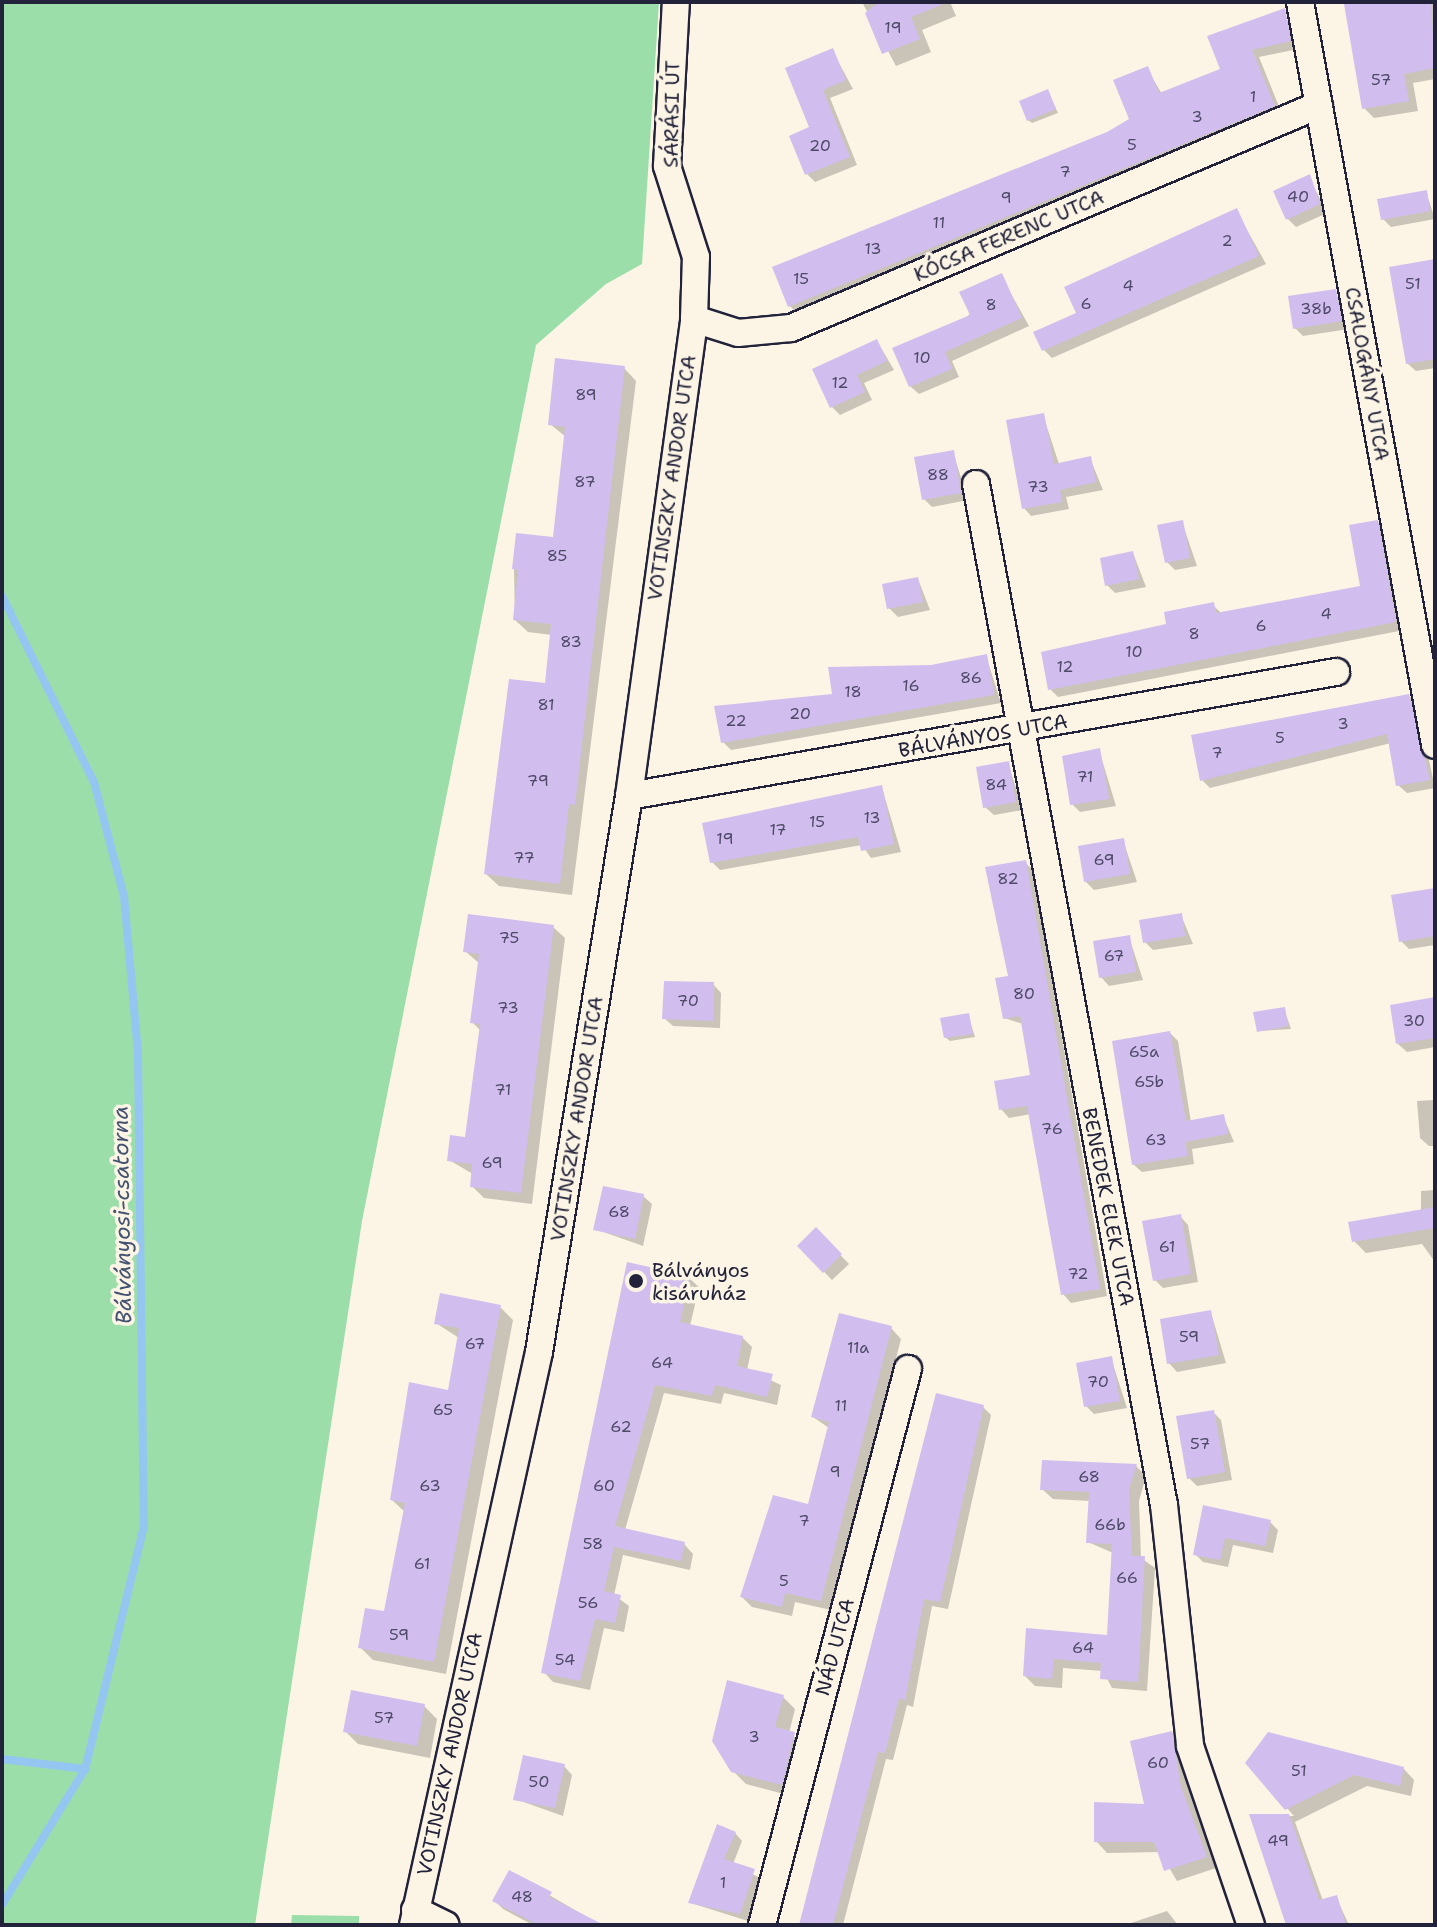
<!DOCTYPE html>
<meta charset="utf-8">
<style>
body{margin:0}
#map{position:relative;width:1437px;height:1927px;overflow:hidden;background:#fcf5e5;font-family:"Shantell Sans",sans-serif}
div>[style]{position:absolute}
.green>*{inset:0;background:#9bdeaa}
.shadow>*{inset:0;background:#0003}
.stream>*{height:8px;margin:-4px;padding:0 4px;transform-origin:4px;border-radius:4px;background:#95c6f1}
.building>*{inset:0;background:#d1beef}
.roads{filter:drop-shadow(2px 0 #22223b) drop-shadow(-2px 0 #22223b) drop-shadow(0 2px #22223b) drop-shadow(0 -2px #22223b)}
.minor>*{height:26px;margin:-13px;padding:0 13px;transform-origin:13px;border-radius:13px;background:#fcf5e5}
.dots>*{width:22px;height:22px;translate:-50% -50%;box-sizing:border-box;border:4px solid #fcf5e5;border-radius:50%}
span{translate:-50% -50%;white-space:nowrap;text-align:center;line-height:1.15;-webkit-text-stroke:7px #fcf5e5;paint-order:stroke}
.number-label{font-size:16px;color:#4e4968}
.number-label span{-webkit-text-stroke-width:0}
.street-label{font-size:20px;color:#22223b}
.poi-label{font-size:20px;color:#22223b}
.left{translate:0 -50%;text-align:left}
.water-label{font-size:22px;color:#445372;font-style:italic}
.frame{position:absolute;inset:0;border:4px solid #22223b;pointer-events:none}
</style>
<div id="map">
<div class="green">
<div style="clip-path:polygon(2px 2px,659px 2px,642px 264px,606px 284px,536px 345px,362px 1221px,255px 1925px,2px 1925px)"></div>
<div style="clip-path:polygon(292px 1915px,359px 1916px,359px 1925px,291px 1925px)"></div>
</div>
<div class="shadow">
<div style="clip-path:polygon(862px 2px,950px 2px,956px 16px,922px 30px,931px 52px,896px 66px)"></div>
<div style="clip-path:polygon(1346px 2px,1435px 2px,1435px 79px,1413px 83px,1418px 111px,1374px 118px,1364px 108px)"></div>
<div style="clip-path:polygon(1284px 11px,1298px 49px,1259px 57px,1282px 114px,798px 314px,790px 306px,775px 268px,1108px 133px,1131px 119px,1147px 69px,1162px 94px,1222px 70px)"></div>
<div style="clip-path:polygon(832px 50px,853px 89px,830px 98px,857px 165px,815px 182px,807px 174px,812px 128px)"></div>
<div style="clip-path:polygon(1048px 92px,1058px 113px,1032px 123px,1028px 120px)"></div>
<div style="clip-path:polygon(1309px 177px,1327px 213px,1296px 227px,1288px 219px)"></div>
<div style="clip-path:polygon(1426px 192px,1435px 219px,1391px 227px,1383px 219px)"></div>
<div style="clip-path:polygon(1236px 210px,1266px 264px,1052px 358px,1044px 350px)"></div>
<div style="clip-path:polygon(1435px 261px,1435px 368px,1416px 371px,1407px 363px)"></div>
<div style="clip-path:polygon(1001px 276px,1029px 326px,952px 361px,959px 377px,919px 394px,910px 386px)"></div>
<div style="clip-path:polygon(1335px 291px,1349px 329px,1303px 336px,1295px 328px)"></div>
<div style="clip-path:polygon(877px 341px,894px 370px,864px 383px,872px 400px,840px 415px,832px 407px)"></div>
<div style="clip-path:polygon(624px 368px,636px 381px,572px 895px,499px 886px,486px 874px,547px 685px,552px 635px,528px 632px,515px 620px,514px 569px,555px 539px,566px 437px,550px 424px)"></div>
<div style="clip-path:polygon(1043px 415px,1059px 464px,1090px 458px,1103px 490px,1066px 497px,1069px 509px,1031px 516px,1024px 508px)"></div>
<div style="clip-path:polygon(953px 452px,968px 500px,932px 507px,924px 499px)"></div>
<div style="clip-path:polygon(1182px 522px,1197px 566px,1175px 570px,1167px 562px)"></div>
<div style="clip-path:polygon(1377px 522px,1385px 530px,1404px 630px,1058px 697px,1050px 689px,1213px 605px,1222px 614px,1362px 588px)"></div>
<div style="clip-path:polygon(1133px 553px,1146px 587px,1115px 593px,1107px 585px)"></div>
<div style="clip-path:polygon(918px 579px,930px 610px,898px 617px,889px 608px)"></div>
<div style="clip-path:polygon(986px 656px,1001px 703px,731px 750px,723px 742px,835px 696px)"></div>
<div style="clip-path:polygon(1409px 696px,1417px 704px,1435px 788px,1407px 793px,1398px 785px,1391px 743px,1210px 788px,1202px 780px)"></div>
<div style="clip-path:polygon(1099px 750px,1116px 806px,1080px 812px,1072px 804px)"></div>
<div style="clip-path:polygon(1008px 763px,1023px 810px,994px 815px,985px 807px)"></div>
<div style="clip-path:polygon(882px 788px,901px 852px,871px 858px,862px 845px,720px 870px,712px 862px)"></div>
<div style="clip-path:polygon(1123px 840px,1137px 882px,1094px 890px,1085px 881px)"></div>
<div style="clip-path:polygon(1025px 862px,1033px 871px,1107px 1296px,1071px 1303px,1063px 1294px,1031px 1114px,1009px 1118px,1001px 1109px,1033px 1077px,1023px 1024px,1004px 1018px)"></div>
<div style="clip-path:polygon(1435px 890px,1435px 945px,1409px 949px,1401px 941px)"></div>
<div style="clip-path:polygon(1181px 915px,1193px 944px,1153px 950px,1145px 942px)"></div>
<div style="clip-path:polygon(553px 927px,565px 938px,532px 1204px,484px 1198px,472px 1186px,473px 1174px,449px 1160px,467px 1139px,481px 1031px,472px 1022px,480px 964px,465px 951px)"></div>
<div style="clip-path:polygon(1129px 937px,1143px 980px,1109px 986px,1101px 977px)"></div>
<div style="clip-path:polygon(713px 984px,721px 993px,720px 1028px,673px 1026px,664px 1018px)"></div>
<div style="clip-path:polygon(1435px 999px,1435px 1047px,1407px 1052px,1398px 1044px)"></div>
<div style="clip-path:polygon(1284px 1009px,1291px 1029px,1259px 1031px)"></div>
<div style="clip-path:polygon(968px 1015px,975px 1037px,950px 1041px,946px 1038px)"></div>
<div style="clip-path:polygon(1170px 1033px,1178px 1041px,1191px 1122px,1223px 1116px,1234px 1142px,1192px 1149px,1194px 1164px,1142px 1172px,1134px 1165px)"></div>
<div style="clip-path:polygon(1435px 1100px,1435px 1146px,1429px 1146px,1420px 1138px,1417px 1101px)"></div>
<div style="clip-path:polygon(1435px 1190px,1435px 1262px,1422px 1244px,1366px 1253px,1354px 1241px,1421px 1211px,1421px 1191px)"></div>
<div style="clip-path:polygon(643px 1196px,652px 1204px,643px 1246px,595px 1229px)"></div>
<div style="clip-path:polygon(1180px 1216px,1188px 1225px,1198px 1282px,1163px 1288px,1155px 1280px)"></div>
<div style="clip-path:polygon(816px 1230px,849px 1264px,832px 1280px,799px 1246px)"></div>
<div style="clip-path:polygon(689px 1278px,699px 1287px,690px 1326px,742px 1337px,752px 1347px,747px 1370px,781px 1385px,777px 1405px,724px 1393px,721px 1404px,664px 1393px,625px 1530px,684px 1544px,693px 1554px,690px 1570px,623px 1555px,614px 1595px,629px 1606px,624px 1632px,604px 1628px,590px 1690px,553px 1682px,544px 1672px)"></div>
<div style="clip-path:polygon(500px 1307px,513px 1320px,446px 1674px,373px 1660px,360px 1647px,385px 1613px,405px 1512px,392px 1500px,449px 1392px,459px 1338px,436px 1323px)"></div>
<div style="clip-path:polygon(1211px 1313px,1226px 1363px,1177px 1372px,1169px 1363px)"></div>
<div style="clip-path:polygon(891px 1328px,901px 1339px,831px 1610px,795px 1602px,792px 1616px,752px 1607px,742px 1597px,809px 1506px,829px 1428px,813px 1417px)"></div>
<div style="clip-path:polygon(1111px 1358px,1127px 1408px,1094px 1414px,1086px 1406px)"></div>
<div style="clip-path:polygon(983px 1407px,991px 1415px,948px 1609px,932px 1606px,913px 1707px,907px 1705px,893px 1760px,886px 1759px,843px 1925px,801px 1925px)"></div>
<div style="clip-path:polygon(1213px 1412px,1221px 1420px,1232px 1480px,1197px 1486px,1189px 1478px)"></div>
<div style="clip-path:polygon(1136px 1466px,1146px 1476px,1139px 1501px,1141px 1558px,1155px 1568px,1147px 1691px,1112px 1688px,1103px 1671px,1063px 1668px,1062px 1688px,1035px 1686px,1025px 1676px,1028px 1631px,1109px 1637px,1113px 1553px,1088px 1542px,1090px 1501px,1053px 1499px,1042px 1489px)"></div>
<div style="clip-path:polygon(1205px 1508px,1270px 1522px,1278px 1530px,1273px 1553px,1233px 1545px,1228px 1567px,1203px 1562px,1195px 1554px)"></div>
<div style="clip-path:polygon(783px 1697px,795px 1709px,789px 1733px,807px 1747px,795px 1797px,746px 1784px,733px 1771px)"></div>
<div style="clip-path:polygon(424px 1706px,437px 1719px,430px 1758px,358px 1744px,345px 1731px)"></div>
<div style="clip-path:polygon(1172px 1733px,1183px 1744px,1192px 1800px,1216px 1868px,1177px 1881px,1160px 1852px,1107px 1853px,1096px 1841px,1147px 1806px)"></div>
<div style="clip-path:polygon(1247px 1763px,1403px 1768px,1414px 1780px,1411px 1796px,1367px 1786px,1295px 1822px,1323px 1901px,1336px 1897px,1349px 1925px,1287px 1925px,1251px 1816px,1294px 1816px)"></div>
<div style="clip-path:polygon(564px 1766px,572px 1775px,563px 1816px,515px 1799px)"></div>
<div style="clip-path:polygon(735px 1833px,742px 1841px,733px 1864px,762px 1879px,748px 1921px,691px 1903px)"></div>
<div style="clip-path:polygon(509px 1872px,601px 1925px,533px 1925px,503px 1909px,495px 1901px)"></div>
<div style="clip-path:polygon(1167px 1911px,1178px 1925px,1125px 1925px)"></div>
</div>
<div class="stream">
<div style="left:2px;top:596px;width:208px;rotate:63.7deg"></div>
<div style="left:94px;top:782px;width:118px;rotate:75.3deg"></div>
<div style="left:124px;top:896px;width:158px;rotate:84.9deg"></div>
<div style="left:138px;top:1053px;width:473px;rotate:89.3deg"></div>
<div style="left:144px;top:1526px;width:250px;rotate:103.6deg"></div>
<div style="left:85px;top:1769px;width:159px;rotate:121.4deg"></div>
<div style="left:2px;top:1759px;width:84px;rotate:6.9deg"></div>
</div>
<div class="building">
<div style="clip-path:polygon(879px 2px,946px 2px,946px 3px,911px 17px,920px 39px,882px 54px,865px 13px)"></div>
<div style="clip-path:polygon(1431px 2px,1435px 68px,1404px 74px,1409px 101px,1362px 109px,1344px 4px)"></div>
<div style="clip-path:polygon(1285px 8px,1291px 41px,1252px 50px,1275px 106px,788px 307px,772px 267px,1107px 132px,1129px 119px,1113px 80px,1148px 66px,1159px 93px,1220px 69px,1207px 36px)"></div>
<div style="clip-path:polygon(833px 48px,846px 80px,823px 90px,850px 157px,805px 175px,789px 136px,809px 127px,785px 68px)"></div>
<div style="clip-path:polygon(1048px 89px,1056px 109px,1027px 121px,1019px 101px)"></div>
<div style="clip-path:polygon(1310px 174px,1320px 204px,1286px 220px,1273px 191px)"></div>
<div style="clip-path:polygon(1427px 190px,1430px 211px,1381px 220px,1377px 199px)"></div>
<div style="clip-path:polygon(1237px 208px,1259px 256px,1042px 351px,1033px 332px,1076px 313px,1064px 287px)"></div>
<div style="clip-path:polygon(1435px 259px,1435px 359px,1406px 364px,1389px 267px)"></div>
<div style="clip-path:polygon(1002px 273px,1022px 318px,945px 352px,952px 369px,909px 387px,892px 348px,970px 315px,959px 292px)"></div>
<div style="clip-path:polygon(1336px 289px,1342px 321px,1293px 329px,1288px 296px)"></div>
<div style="clip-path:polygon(877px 339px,887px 361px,857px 375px,865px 392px,830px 408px,812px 369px)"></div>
<div style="clip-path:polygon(555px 358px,625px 366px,575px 805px,569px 804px,560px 884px,484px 874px,509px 679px,545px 683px,551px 624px,513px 620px,518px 570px,512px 569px,516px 533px,553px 537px,565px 427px,548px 425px)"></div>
<div style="clip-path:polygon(1044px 413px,1054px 464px,1091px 456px,1096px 482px,1060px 490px,1062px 502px,1022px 509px,1006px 420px)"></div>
<div style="clip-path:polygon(954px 450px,961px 493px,922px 500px,914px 457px)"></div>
<div style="clip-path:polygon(1183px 520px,1190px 558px,1165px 563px,1157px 525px)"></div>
<div style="clip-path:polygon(1378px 520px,1396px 622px,1048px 690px,1041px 652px,1166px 624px,1164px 612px,1214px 602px,1216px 613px,1360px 586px,1349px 525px)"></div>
<div style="clip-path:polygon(1133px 551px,1139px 579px,1105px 586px,1100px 558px)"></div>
<div style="clip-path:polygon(918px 577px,923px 602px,887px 609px,882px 584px)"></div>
<div style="clip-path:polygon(987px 654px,994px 695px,721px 743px,714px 706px,832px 694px,828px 667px,931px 665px)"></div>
<div style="clip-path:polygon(1409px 694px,1430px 780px,1396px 786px,1387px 734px,1200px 781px,1191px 735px)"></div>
<div style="clip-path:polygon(1100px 748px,1109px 799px,1070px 805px,1062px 756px)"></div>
<div style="clip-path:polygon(1009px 761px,1016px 802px,983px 808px,976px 767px)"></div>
<div style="clip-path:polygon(882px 785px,894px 844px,861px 851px,858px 837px,710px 863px,702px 823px)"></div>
<div style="clip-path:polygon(1124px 838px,1130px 874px,1084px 882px,1078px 846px)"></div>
<div style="clip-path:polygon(1026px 860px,1100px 1289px,1061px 1295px,1027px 1106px,999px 1110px,994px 1081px,1030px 1075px,1020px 1016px,1003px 1019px,995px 978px,1008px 976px,985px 867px)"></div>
<div style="clip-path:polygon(1435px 888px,1435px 936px,1399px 942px,1391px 895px)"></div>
<div style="clip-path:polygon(1182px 913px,1185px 936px,1143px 943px,1139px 920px)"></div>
<div style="clip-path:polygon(468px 914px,554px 925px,521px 1193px,470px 1187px,472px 1164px,447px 1161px,450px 1135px,465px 1137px,480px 1024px,470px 1023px,479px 954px,463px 952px)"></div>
<div style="clip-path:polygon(1130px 935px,1136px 972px,1099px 978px,1093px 941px)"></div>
<div style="clip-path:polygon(664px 981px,714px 982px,713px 1021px,662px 1019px)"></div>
<div style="clip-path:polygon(1435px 997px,1435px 1038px,1396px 1044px,1390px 1005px)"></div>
<div style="clip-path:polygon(1285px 1007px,1288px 1026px,1257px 1032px,1253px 1012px)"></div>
<div style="clip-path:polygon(969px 1013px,973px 1034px,944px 1038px,940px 1018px)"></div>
<div style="clip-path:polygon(1170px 1031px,1186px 1121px,1224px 1114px,1228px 1134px,1185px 1142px,1188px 1156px,1132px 1165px,1112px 1041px)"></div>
<div style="clip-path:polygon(603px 1186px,644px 1194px,635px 1239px,593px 1230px)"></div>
<div style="clip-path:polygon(1435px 1207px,1435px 1228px,1352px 1242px,1348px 1222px)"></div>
<div style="clip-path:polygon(1181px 1214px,1191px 1274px,1153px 1281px,1142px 1221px)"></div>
<div style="clip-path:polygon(816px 1227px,842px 1254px,823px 1273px,797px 1246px)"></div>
<div style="clip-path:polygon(627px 1262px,690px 1276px,680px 1322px,743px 1336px,737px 1366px,773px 1374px,767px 1397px,715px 1385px,712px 1396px,655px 1385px,615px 1526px,685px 1542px,681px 1561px,614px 1547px,604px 1591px,621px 1595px,615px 1623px,595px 1619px,580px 1681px,541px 1673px)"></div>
<div style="clip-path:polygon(440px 1293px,501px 1305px,434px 1662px,358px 1648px,365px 1608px,384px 1611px,405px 1503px,390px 1500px,409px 1382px,448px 1390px,459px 1328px,434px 1324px)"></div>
<div style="clip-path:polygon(1211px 1310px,1219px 1355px,1167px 1364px,1160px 1319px)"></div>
<div style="clip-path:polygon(839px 1313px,892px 1326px,821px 1601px,785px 1593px,782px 1607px,740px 1597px,773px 1495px,808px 1504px,829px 1422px,811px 1417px)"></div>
<div style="clip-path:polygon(1112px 1356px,1120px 1401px,1084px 1407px,1076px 1363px)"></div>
<div style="clip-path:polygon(936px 1393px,984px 1405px,940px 1602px,924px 1599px,905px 1700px,899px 1698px,885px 1753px,878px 1752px,833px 1925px,799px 1925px)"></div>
<div style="clip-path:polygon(1214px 1410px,1225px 1472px,1187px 1479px,1176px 1416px)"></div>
<div style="clip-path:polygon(1042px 1460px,1137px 1464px,1129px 1489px,1132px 1556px,1145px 1556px,1138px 1682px,1100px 1679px,1101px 1663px,1054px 1659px,1052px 1679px,1023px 1676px,1026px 1628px,1107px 1635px,1112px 1544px,1086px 1543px,1089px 1492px,1040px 1490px)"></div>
<div style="clip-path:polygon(1203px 1505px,1271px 1520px,1265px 1546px,1225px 1538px,1220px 1560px,1193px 1555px)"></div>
<div style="clip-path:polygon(727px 1680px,784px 1695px,775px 1727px,795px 1732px,782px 1785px,731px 1772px,712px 1741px)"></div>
<div style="clip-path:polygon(351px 1690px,425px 1704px,417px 1746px,343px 1732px)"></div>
<div style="clip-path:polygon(1172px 1731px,1181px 1787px,1207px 1857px,1164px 1871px,1154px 1842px,1094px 1842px,1094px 1802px,1144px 1804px,1130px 1741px)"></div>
<div style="clip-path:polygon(1268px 1732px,1404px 1767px,1400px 1786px,1354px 1775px,1285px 1810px,1245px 1763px)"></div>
<div style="clip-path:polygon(523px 1755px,565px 1764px,555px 1808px,513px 1800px)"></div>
<div style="clip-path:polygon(1249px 1814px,1289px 1814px,1319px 1900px,1337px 1895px,1346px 1925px,1286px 1925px)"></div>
<div style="clip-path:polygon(717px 1824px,736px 1832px,724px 1859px,755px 1869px,740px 1914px,688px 1903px)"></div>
<div style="clip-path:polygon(509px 1870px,552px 1892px,549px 1897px,604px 1925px,538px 1925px,492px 1901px)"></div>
</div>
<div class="roads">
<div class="minor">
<div style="left:1300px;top:2px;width:755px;rotate:79.7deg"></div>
<div style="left:694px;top:319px;width:46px;rotate:17.7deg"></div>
<div style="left:738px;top:333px;width:53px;rotate:-5.4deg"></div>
<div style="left:791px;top:328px;width:573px;rotate:-22.9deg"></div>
<div style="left:976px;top:484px;width:1038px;rotate:79.57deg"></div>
<div style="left:1164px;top:1505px;width:242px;rotate:83.8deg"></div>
<div style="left:1190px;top:1746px;width:189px;rotate:71.2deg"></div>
<div style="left:629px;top:796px;width:718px;rotate:-9.95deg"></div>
<div style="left:415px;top:1910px;width:34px;rotate:26deg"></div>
<div style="left:413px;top:1925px;width:587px;rotate:-77.6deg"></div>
<div style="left:539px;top:1352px;width:563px;rotate:-80.81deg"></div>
<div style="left:629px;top:796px;width:481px;rotate:-82.2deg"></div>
<div style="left:694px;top:319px;width:62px;rotate:-88.2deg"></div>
<div style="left:696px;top:257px;width:96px;rotate:-107.7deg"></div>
<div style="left:667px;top:166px;width:164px;rotate:-86.9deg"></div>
<div style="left:762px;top:1925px;width:575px;rotate:-75.29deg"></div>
</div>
</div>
<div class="dots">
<div style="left:636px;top:1281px;background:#22223b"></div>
</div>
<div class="number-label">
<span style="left:893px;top:28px">19</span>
<span style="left:1381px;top:80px">57</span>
<span style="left:1253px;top:97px">1</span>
<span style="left:1197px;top:117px">3</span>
<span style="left:1132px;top:145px">5</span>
<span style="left:820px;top:146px">20</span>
<span style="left:1065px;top:172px">7</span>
<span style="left:1298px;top:197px">40</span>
<span style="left:1006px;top:198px">9</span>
<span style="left:939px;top:223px">11</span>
<span style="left:1227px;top:241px">2</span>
<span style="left:873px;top:249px">13</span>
<span style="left:801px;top:279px">15</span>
<span style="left:1413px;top:284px">51</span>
<span style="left:1128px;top:286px">4</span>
<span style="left:1086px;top:304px">6</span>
<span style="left:991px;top:305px">8</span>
<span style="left:1316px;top:309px">38b</span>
<span style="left:922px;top:358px">10</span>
<span style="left:840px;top:383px">12</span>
<span style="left:586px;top:395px">89</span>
<span style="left:938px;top:475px">88</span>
<span style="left:585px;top:482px">87</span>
<span style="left:1038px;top:487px">73</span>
<span style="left:557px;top:556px">85</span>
<span style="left:1326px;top:614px">4</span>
<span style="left:1261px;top:626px">6</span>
<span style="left:1194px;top:634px">8</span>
<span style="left:571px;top:642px">83</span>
<span style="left:1134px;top:652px">10</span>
<span style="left:1065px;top:667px">12</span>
<span style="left:971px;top:678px">86</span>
<span style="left:911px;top:686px">16</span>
<span style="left:853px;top:692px">18</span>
<span style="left:546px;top:705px">81</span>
<span style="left:800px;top:714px">20</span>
<span style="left:736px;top:721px">22</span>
<span style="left:1343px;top:724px">3</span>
<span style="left:1280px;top:738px">5</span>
<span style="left:1217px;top:753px">7</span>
<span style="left:1085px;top:777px">71</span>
<span style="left:538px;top:781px">79</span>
<span style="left:996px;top:785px">84</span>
<span style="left:872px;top:818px">13</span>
<span style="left:817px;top:822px">15</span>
<span style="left:778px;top:830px">17</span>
<span style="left:725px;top:839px">19</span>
<span style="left:524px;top:858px">77</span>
<span style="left:1104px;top:860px">69</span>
<span style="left:1008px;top:879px">82</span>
<span style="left:509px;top:938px">75</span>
<span style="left:1114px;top:956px">67</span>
<span style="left:1024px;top:994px">80</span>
<span style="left:688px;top:1001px">70</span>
<span style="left:508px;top:1008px">73</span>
<span style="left:1414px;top:1021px">30</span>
<span style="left:1144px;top:1052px">65a</span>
<span style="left:1149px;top:1082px">65b</span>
<span style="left:503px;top:1090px">71</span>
<span style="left:1052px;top:1129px">76</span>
<span style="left:1156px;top:1140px">63</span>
<span style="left:492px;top:1163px">69</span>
<span style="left:619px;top:1212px">68</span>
<span style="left:1167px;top:1247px">61</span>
<span style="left:1078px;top:1274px">72</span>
<span style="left:1189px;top:1337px">59</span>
<span style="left:475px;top:1344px">67</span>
<span style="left:858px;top:1348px">11a</span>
<span style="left:662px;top:1363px">64</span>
<span style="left:1098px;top:1382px">70</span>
<span style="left:841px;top:1406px">11</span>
<span style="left:443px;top:1410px">65</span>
<span style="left:621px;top:1427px">62</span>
<span style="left:1200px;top:1444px">57</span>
<span style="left:835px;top:1472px">9</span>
<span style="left:1089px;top:1477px">68</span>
<span style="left:430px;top:1486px">63</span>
<span style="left:604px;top:1486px">60</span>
<span style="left:804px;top:1521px">7</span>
<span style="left:1110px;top:1525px">66b</span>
<span style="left:593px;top:1544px">58</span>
<span style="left:422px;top:1564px">61</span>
<span style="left:1127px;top:1578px">66</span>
<span style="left:784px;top:1581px">5</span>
<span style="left:588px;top:1603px">56</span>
<span style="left:399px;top:1635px">59</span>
<span style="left:1083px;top:1648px">64</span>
<span style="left:565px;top:1660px">54</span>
<span style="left:384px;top:1718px">57</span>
<span style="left:754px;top:1737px">3</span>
<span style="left:1158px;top:1763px">60</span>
<span style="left:1299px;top:1771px">51</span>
<span style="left:539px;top:1782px">50</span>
<span style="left:1278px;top:1841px">49</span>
<span style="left:723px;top:1883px">1</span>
<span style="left:522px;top:1897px">48</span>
</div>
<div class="street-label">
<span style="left:672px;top:114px;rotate:-89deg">SÁRÁSI ÚT</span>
<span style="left:1009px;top:236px;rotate:-23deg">KÓCSA FERENC UTCA</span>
<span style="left:1367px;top:374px;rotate:80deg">CSALOGÁNY UTCA</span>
<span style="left:672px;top:478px;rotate:-82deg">VOTINSZKY ANDOR UTCA</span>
<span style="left:983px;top:736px;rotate:-10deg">BÁLVÁNYOS UTCA</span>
<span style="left:577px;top:1119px;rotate:-81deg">VOTINSZKY ANDOR UTCA</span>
<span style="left:1108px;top:1207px;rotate:79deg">BENEDEK ELEK UTCA</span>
<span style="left:835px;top:1647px;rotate:-75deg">NÁD UTCA</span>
<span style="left:450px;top:1754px;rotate:-78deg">VOTINSZKY ANDOR UTCA</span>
</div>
<div class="poi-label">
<span class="left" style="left:652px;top:1282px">Bálványos<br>kisáruház</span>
</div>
<div class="water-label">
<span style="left:122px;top:1215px;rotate:-91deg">Bálványosi-csatorna</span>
</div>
<div class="frame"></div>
</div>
